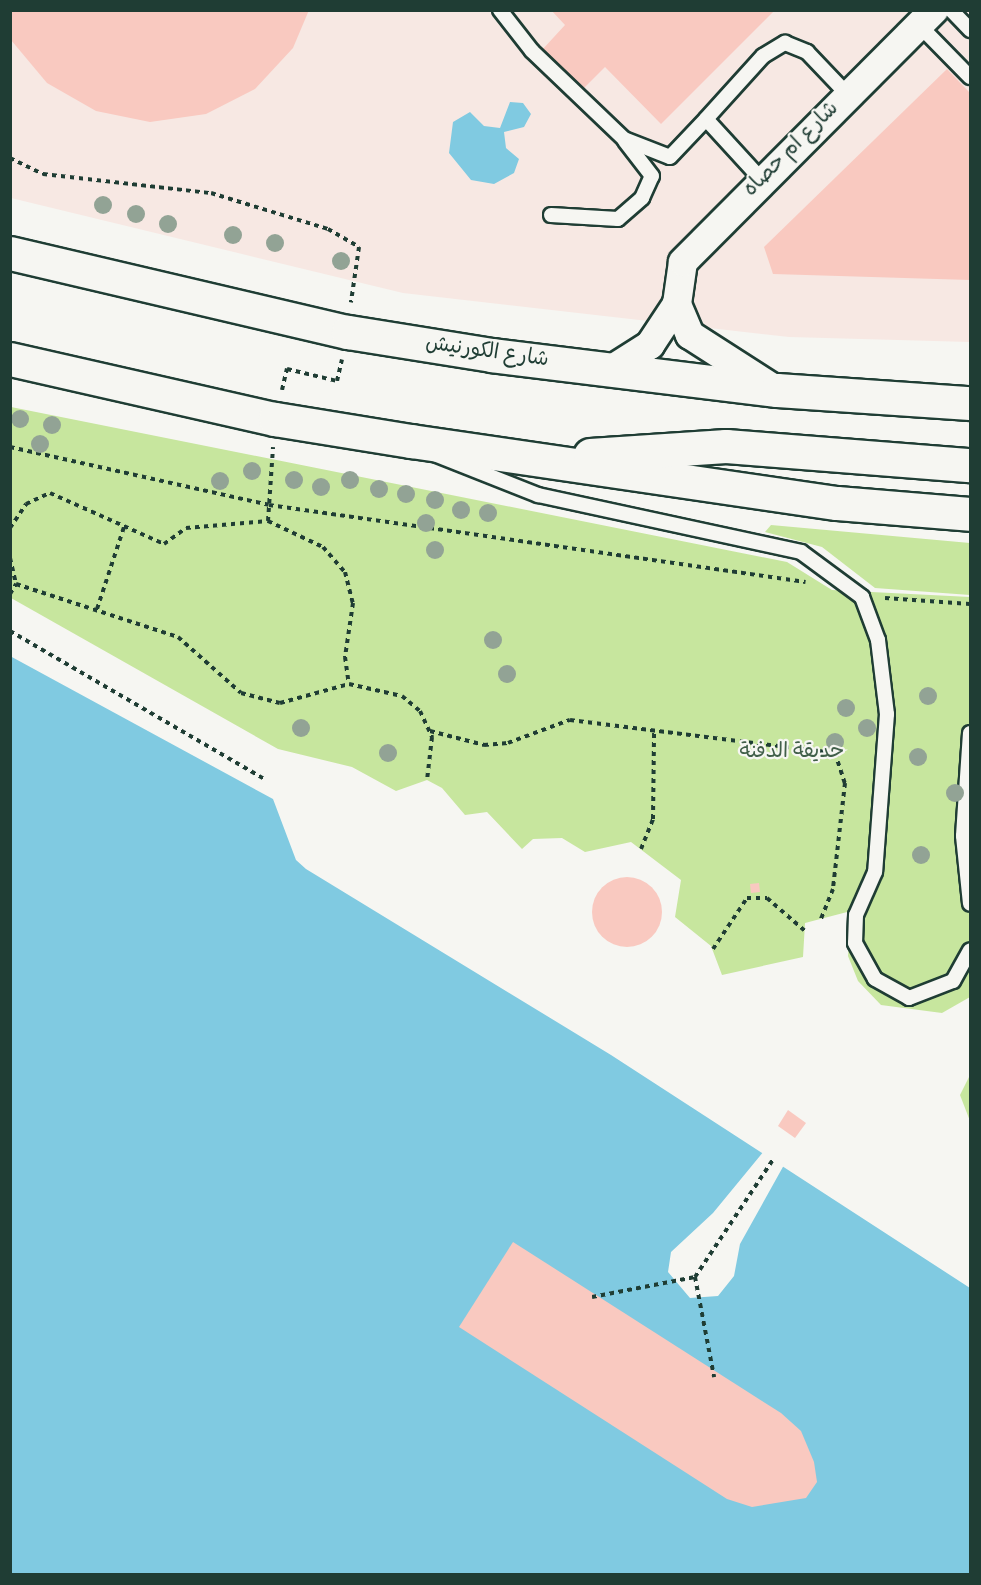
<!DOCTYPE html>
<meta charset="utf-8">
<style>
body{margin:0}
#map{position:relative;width:981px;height:1585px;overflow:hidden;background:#f6f6f2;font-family:Dekko,"Playpen Sans Arabic",sans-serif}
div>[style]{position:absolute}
.built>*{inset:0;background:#f7e8e3}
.green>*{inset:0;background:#c7e69e}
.water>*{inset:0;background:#80cae1}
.pier>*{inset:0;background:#f6f6f2}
.building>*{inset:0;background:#f9c9c0}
.round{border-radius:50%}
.path>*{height:4px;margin-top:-2px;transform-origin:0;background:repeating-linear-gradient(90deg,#1f3d34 0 4.5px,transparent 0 9px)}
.roads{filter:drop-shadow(2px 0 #1f3d34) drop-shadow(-2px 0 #1f3d34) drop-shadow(0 2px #1f3d34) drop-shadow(0 -2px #1f3d34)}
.lane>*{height:14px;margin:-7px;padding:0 7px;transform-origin:7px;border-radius:7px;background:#f6f6f2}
.street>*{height:28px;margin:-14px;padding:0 14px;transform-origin:14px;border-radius:14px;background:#f6f6f2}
.secondary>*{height:33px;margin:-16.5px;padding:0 16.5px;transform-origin:16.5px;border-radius:16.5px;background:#f6f6f2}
.trees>*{width:18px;height:18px;margin:-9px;border-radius:50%;background:#92a395}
span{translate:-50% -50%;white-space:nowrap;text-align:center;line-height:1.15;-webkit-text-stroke:4.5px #f6f6f2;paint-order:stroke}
.street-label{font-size:21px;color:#1f3d34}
.park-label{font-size:21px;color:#415f49}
.frame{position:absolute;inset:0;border:12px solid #1f3d34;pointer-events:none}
</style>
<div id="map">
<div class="built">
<div style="clip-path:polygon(11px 11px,970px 11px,970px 342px,789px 337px,403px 293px,11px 198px)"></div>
</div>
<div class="green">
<div style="clip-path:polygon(11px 407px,787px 562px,832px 590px,970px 597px,970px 997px,942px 1013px,881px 1005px,858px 981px,848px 956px,851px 911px,805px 923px,803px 957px,722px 975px,711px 946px,675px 917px,681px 880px,631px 842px,585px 852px,562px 838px,533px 839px,522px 849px,487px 812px,465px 815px,442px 788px,427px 780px,396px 791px,352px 767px,278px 749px,11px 598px)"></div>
<div style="clip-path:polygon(771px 525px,970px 543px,970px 595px,875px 588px,822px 547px,765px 532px)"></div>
<div style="clip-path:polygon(970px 1075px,970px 1121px,960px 1095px)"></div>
</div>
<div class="water">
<div style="clip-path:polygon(510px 102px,523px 103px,531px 114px,524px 127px,504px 132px,506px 148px,519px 159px,514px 173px,494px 184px,471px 180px,449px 153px,453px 122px,470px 112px,484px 126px,500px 128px)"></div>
<div style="clip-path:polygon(10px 656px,273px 799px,296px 860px,306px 869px,611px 1055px,970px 1288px,970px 1574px,11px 1574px)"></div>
</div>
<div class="pier">
<div style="clip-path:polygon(764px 1151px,784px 1165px,740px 1244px,734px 1276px,718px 1296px,690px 1298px,668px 1272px,671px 1252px,713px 1213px)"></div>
</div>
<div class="building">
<div style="clip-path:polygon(10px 10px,309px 10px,293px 48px,255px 89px,206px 114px,150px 122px,96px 111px,47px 83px,11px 40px)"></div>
<div style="clip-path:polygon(551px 10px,775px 10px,661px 124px,605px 67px,581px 91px,542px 50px,565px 25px)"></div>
<div style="clip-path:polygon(947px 69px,970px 93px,970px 280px,773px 274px,764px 247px)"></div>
<div class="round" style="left:592px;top:877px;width:70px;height:70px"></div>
<div style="clip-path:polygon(759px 883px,760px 892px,751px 893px,750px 884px)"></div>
<div style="clip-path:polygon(788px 1110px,806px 1123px,795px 1138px,778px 1126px)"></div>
<div style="clip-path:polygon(513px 1242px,781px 1413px,801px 1431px,814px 1462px,817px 1482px,806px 1498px,752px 1507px,727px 1499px,459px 1327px)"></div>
</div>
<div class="path">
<div style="left:10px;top:158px;width:37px;rotate:26deg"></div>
<div style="left:43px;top:174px;width:169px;rotate:6.5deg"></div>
<div style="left:211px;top:193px;width:122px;rotate:17.1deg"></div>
<div style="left:328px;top:229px;width:36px;rotate:30deg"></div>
<div style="left:359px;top:247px;width:56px;rotate:98.3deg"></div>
<div style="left:282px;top:390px;width:22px;rotate:-77deg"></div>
<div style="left:287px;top:369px;width:51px;rotate:13.5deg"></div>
<div style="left:337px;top:381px;width:22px;rotate:-77deg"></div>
<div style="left:10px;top:447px;width:265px;rotate:12.6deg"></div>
<div style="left:269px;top:505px;width:542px;rotate:8.17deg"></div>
<div style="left:268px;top:521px;width:74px;rotate:-86.1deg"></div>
<div style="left:10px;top:528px;width:29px;rotate:-56deg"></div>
<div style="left:26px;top:504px;width:26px;rotate:-25deg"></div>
<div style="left:50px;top:493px;width:125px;rotate:24.1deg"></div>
<div style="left:164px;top:544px;width:27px;rotate:-36deg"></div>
<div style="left:186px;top:528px;width:82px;rotate:-4.9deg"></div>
<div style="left:268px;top:521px;width:61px;rotate:25.3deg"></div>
<div style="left:323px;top:547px;width:33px;rotate:49deg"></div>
<div style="left:345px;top:572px;width:32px;rotate:76deg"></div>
<div style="left:353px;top:603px;width:55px;rotate:98.4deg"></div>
<div style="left:345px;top:657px;width:27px;rotate:82deg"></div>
<div style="left:349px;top:684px;width:54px;rotate:12.8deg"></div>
<div style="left:402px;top:696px;width:23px;rotate:40deg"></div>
<div style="left:420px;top:711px;width:29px;rotate:65deg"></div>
<div style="left:432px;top:737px;width:43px;rotate:96.6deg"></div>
<div style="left:10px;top:558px;width:27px;rotate:77deg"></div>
<div style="left:16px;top:584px;width:170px;rotate:18.1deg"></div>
<div style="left:178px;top:637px;width:84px;rotate:41.6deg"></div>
<div style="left:241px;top:693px;width:40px;rotate:14.4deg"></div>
<div style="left:280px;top:703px;width:72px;rotate:-15.4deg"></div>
<div style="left:10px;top:594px;width:12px;rotate:-59deg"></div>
<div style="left:885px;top:598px;width:85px;rotate:4deg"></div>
<div style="left:97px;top:609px;width:86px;rotate:-71.8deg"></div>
<div style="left:10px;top:631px;width:293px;rotate:30.2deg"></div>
<div style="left:430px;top:731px;width:56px;rotate:14.5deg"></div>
<div style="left:484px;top:745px;width:24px;rotate:-5deg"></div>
<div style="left:508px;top:743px;width:66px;rotate:-20.4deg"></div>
<div style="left:570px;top:720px;width:267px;rotate:7.1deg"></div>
<div style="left:835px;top:753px;width:32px;rotate:72deg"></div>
<div style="left:845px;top:783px;width:107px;rotate:96.5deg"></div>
<div style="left:833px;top:889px;width:32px;rotate:112deg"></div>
<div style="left:641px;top:849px;width:32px;rotate:-68deg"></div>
<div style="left:653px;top:819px;width:88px;rotate:-89.3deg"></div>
<div style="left:713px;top:949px;width:61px;rotate:-56.3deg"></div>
<div style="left:747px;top:898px;width:20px"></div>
<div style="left:767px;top:898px;width:50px;rotate:41deg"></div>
<div style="left:695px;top:1277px;width:143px;rotate:-56.4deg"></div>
<div style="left:592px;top:1297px;width:105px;rotate:-11deg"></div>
<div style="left:695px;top:1277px;width:102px;rotate:79.2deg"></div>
</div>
<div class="roads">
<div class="lane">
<div style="left:500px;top:10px;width:52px;rotate:52deg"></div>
<div style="left:532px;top:51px;width:127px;rotate:43.7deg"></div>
<div style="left:624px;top:139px;width:49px;rotate:21.4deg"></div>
<div style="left:670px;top:157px;width:52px;rotate:-46.5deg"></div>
<div style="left:951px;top:10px;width:28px;rotate:46deg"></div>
<div style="left:919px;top:25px;width:73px;rotate:45.6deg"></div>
<div style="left:761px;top:179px;width:81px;rotate:-132.5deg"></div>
<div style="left:706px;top:119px;width:85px;rotate:-47.9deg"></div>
<div style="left:763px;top:56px;width:26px;rotate:-31deg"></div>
<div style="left:785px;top:43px;width:24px;rotate:22deg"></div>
<div style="left:807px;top:52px;width:59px;rotate:46.4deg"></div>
<div style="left:551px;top:215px;width:67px;rotate:3.4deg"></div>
<div style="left:618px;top:219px;width:32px;rotate:-41deg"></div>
<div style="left:642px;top:198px;width:24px;rotate:-66deg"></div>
<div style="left:652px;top:176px;width:44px;rotate:-127.6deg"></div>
<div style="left:437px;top:455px;width:109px;rotate:21.6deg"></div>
<div style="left:538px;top:495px;width:269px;rotate:12.2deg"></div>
<div style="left:801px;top:552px;width:76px;rotate:36.4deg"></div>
<div style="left:862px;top:597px;width:46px;rotate:69.6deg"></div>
<div style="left:878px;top:640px;width:75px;rotate:83.1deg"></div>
<div style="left:887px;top:714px;width:158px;rotate:94.3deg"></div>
<div style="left:875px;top:872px;width:47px;rotate:113.8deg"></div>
<div style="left:856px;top:915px;width:28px;rotate:92deg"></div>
<div style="left:855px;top:943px;width:41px;rotate:60.9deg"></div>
<div style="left:875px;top:979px;width:39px;rotate:29deg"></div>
<div style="left:909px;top:998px;width:47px;rotate:-21.1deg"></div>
<div style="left:953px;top:981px;width:35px;rotate:-61deg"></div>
<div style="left:970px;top:733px;width:103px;rotate:93.9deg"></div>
<div style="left:963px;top:836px;width:68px;rotate:84.1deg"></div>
</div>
<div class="street">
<div style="left:609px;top:371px;width:49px;rotate:-32.4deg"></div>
<div style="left:650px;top:345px;width:49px;rotate:-56.6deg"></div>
<div style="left:768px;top:385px;width:93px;rotate:-147.3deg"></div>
<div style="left:690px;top:335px;width:34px;rotate:-113deg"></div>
<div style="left:677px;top:304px;width:42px;rotate:-81.9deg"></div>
<div style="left:683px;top:262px;width:356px;rotate:-45.1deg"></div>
</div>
<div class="secondary">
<div style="left:10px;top:253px;width:347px;rotate:13.2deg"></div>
<div style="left:348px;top:332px;width:145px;rotate:9.1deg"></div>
<div style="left:491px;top:355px;width:288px;rotate:7deg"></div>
<div style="left:777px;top:390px;width:193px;rotate:3.9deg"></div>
<div style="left:10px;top:359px;width:272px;rotate:12.8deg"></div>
<div style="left:275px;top:419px;width:138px;rotate:9.2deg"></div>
<div style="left:411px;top:441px;width:430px;rotate:8.3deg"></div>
<div style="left:837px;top:503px;width:133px;rotate:4.7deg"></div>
<div style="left:590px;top:455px;width:136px;rotate:-3.8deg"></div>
<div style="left:726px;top:446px;width:245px;rotate:4.5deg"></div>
</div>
</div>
<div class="trees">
<div style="left:103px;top:205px"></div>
<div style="left:136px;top:214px"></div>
<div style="left:168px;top:224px"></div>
<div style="left:233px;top:235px"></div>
<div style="left:275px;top:243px"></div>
<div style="left:341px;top:261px"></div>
<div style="left:20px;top:419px"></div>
<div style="left:52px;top:425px"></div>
<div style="left:40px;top:444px"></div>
<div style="left:252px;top:471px"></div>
<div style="left:294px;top:480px"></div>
<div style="left:350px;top:480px"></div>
<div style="left:220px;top:481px"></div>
<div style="left:321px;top:487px"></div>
<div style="left:379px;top:489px"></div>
<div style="left:406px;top:494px"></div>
<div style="left:435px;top:500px"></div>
<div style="left:461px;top:510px"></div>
<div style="left:488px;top:513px"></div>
<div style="left:426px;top:523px"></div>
<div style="left:435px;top:550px"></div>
<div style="left:493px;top:640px"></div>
<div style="left:507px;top:674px"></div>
<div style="left:928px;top:696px"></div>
<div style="left:846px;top:708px"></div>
<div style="left:301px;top:728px"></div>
<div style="left:867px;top:728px"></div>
<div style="left:835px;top:742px"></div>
<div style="left:388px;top:753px"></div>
<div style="left:918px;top:757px"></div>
<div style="left:955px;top:793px"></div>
<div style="left:921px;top:855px"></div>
</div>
<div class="street-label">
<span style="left:792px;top:150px;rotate:-45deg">شارع ام حصاه</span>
<span style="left:487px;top:353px;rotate:8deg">شارع الكورنيش</span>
</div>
<div class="park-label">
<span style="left:792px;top:753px">حديقة الدفنة</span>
</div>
<div class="frame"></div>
</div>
